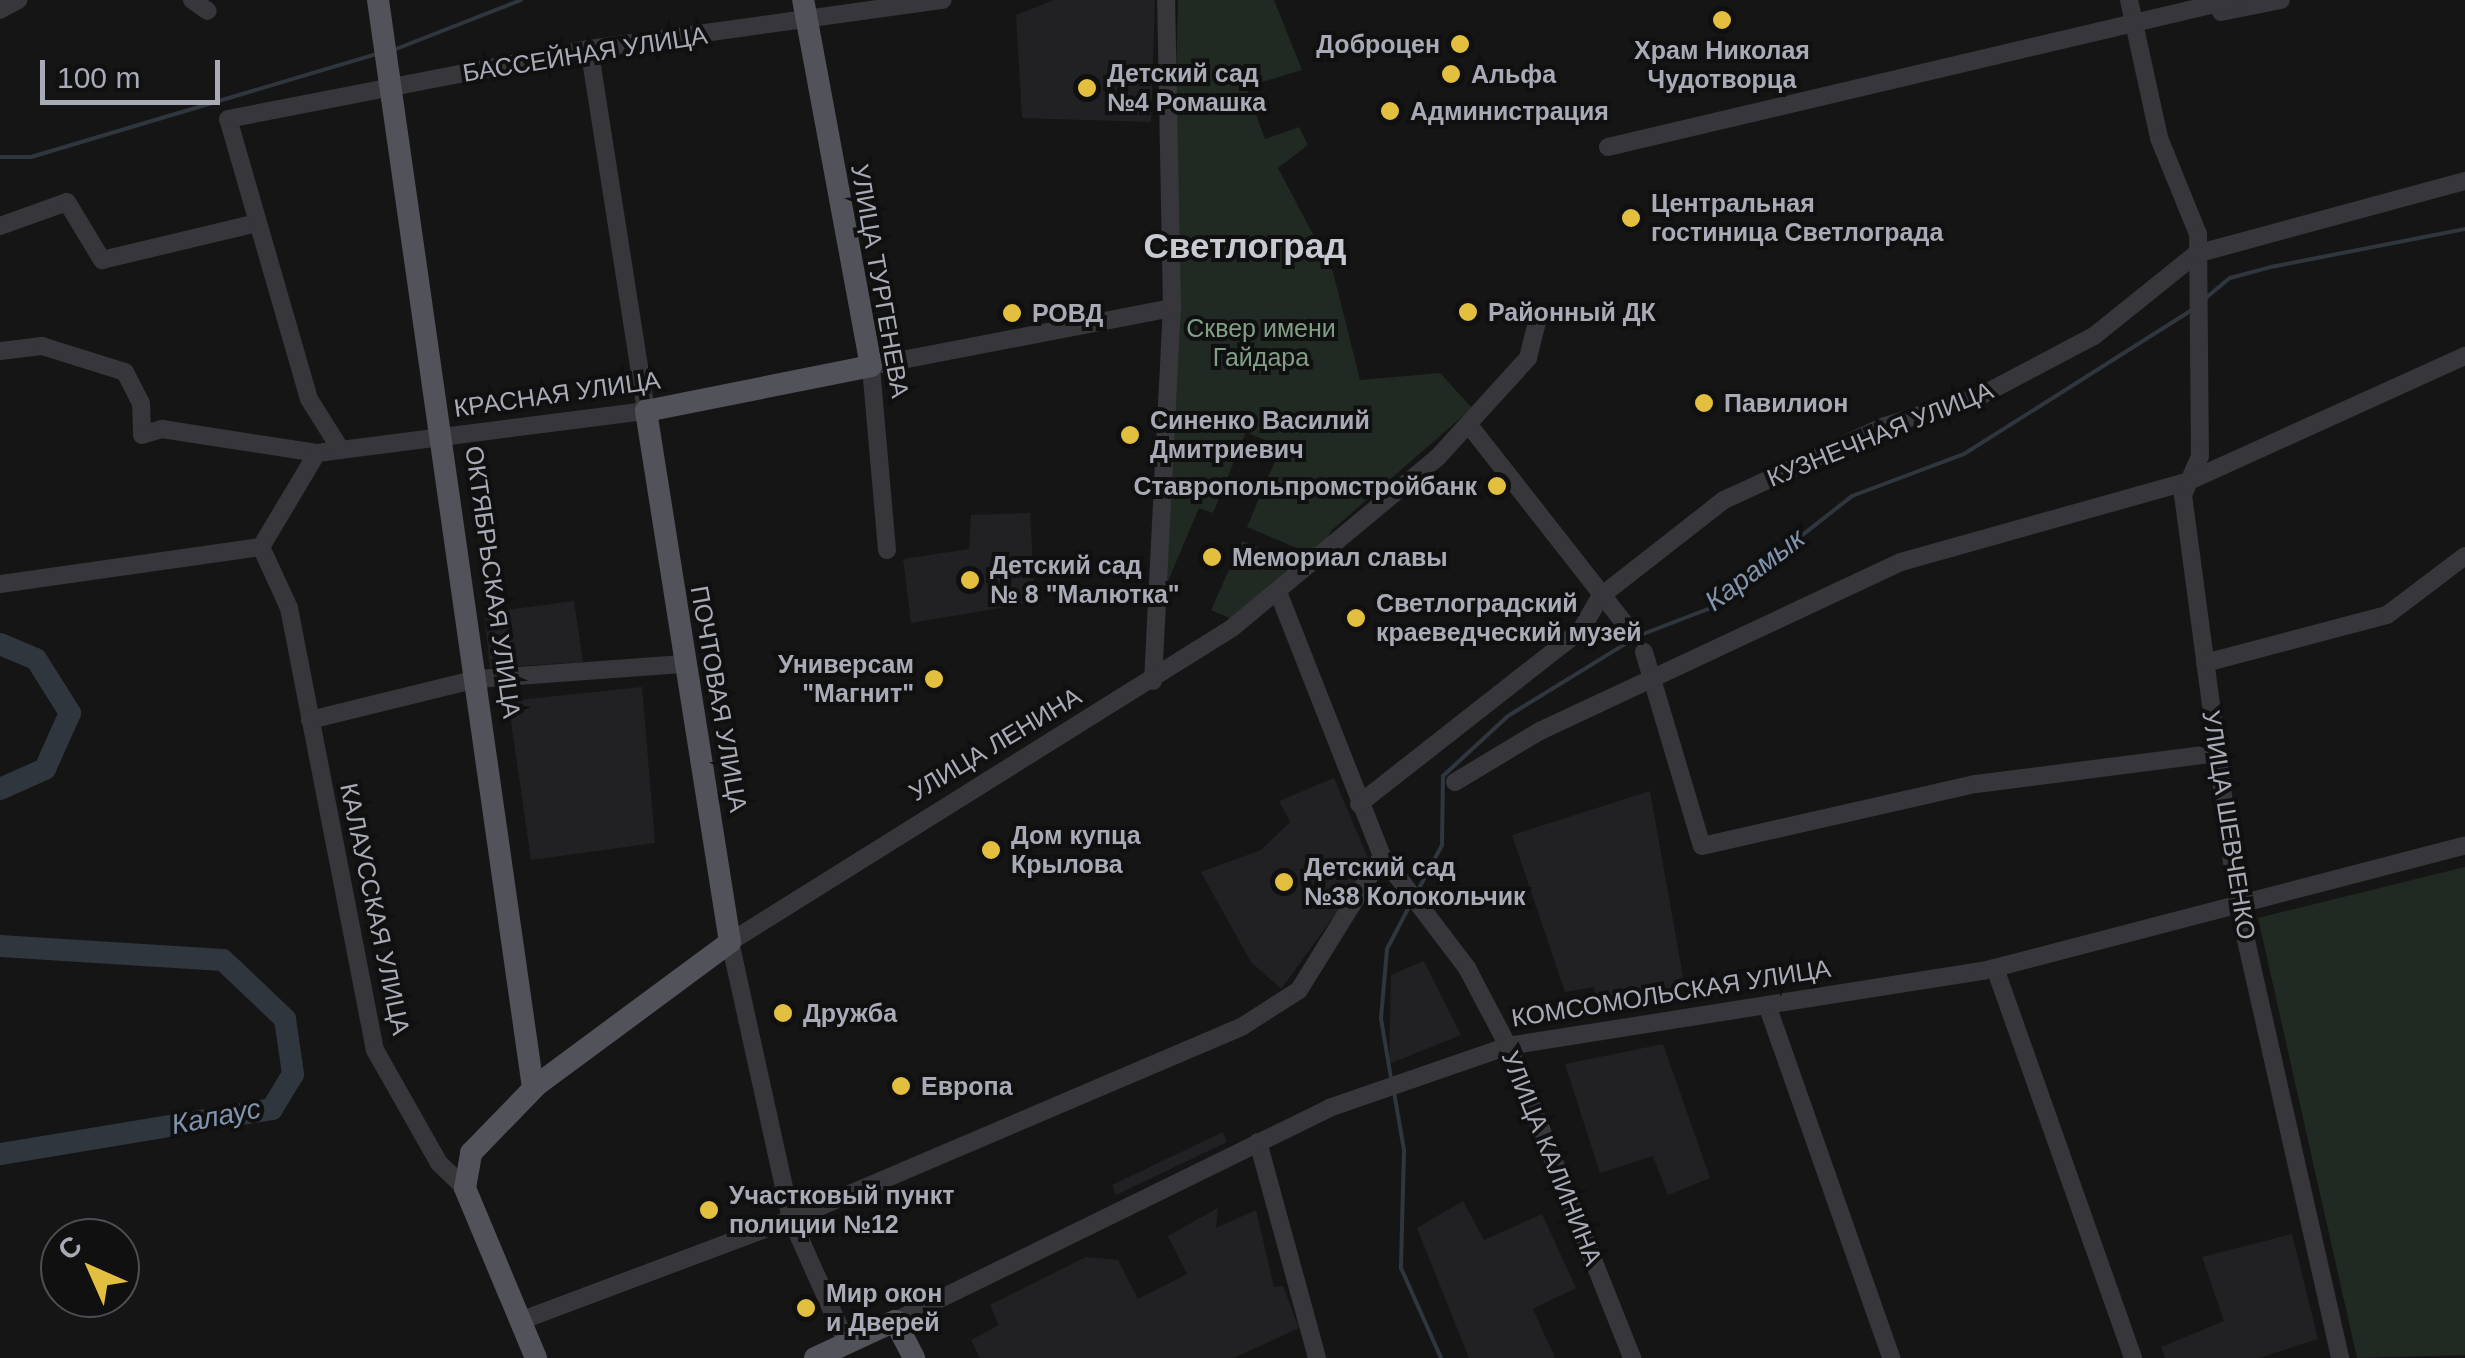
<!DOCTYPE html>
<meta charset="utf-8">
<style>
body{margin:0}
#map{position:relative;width:2465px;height:1358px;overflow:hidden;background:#151516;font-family:Helvetica,sans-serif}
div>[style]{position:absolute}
.built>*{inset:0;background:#212123}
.green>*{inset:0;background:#212923}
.stream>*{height:4px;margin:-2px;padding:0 2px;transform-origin:2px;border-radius:2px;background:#2f363e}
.river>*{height:22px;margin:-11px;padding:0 11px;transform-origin:11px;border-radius:11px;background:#2f363e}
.minor>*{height:18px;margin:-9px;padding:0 9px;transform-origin:9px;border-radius:9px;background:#36363b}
.major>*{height:22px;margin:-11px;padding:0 11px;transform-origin:11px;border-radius:11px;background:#52535a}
.dots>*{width:28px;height:28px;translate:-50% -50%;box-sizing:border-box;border:5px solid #101011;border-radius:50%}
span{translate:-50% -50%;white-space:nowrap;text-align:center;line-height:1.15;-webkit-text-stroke:8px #101011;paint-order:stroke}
.poi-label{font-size:25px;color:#a8aab5;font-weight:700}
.right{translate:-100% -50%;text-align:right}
.left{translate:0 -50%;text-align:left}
.street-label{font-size:25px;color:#a8aab5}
.park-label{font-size:25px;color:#809f86}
.water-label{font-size:28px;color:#8194ae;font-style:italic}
.district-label{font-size:35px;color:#c8cad2;font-weight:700}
.north{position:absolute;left:40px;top:1218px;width:100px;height:100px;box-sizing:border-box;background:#101011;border:2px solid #4d4e53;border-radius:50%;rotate:315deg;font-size:28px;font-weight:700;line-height:40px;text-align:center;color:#a8aab5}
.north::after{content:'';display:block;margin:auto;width:35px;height:45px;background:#e3bf40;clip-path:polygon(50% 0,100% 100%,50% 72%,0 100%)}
.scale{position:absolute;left:40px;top:60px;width:180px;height:45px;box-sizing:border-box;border:5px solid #a8aab5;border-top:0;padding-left:12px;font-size:30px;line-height:35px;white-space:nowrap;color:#a8aab5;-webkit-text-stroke:8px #101011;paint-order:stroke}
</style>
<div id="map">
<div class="built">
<div style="clip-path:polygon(1054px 0,1155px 0,1151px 122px,1022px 118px,1016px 15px)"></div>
<div style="clip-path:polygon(1030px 513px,1035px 602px,911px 623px,903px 559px,969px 549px,971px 515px)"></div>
<div style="clip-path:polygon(574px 601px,583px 662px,490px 668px,484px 613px)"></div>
<div style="clip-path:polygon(642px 687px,655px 843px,531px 860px,508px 701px)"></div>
<div style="clip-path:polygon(1334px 778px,1371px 865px,1281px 989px,1251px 962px,1201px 872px,1261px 850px,1290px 822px,1279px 801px)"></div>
<div style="clip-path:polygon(1650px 791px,1685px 988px,1596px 1002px,1594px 987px,1565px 992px,1512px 835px)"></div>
<div style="clip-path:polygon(1424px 961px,1461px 1035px,1389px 1064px,1391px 975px)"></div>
<div style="clip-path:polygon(1663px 1044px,1710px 1178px,1668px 1195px,1653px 1156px,1600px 1173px,1565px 1064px)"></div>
<div style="clip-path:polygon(1223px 1132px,1227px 1142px,1116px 1195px,1112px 1185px)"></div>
<div style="clip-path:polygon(1463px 1201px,1484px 1240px,1542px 1214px,1576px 1288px,1533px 1309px,1555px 1358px,1469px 1358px,1417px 1228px)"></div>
<div style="clip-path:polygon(1218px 1208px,1216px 1228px,1256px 1210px,1274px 1287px,1283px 1286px,1299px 1328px,1234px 1358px,980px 1358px,971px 1340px,999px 1325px,990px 1305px,1086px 1257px,1118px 1260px,1138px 1299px,1187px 1274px,1168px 1236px)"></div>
<div style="clip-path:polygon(2292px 1234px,2318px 1339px,2259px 1358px,2165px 1358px,2161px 1347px,2224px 1321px,2202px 1257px)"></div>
</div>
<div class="green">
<div style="clip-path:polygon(1178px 0,1274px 0,1302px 70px,1246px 87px,1265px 139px,1299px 127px,1308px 145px,1278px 168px,1333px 272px,1360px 380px,1440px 373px,1472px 408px,1332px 530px,1316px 556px,1247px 527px,1281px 447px,1246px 432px,1213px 513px,1199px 508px,1163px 593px)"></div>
<div style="clip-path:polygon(1242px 541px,1304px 568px,1234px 620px,1211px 610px)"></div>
<div style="clip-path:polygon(2465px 867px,2465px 1355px,2357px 1358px,2258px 918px)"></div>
</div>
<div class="stream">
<div style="left:396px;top:49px;width:134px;rotate:-21.4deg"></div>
<div style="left:0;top:157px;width:31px"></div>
<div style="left:31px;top:157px;width:361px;rotate:-16.6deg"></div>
<div style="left:2207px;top:297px;width:30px;rotate:-40deg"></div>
<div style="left:2230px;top:278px;width:42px;rotate:-15deg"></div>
<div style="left:2271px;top:267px;width:198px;rotate:-11.1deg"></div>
<div style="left:1417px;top:892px;width:53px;rotate:-62deg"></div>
<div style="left:1442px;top:845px;width:69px;rotate:-89.2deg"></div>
<div style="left:1443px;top:776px;width:88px;rotate:-42.7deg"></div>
<div style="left:1508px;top:716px;width:153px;rotate:-31.6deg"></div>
<div style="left:1638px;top:636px;width:75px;rotate:-21.1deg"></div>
<div style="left:1708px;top:609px;width:183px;rotate:-38.1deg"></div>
<div style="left:1852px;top:496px;width:120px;rotate:-20.6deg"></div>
<div style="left:1964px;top:454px;width:270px;rotate:-32.3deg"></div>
<div style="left:1391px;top:1078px;width:61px;rotate:-99.5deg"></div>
<div style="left:1381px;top:1018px;width:69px;rotate:-85deg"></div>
<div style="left:1387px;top:949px;width:50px;rotate:-62.4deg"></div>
<div style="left:1394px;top:1092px;width:59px;rotate:80.2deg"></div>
<div style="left:1404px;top:1150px;width:118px;rotate:91.5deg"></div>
<div style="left:1401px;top:1268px;width:98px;rotate:66deg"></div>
</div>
<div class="river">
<div style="left:0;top:644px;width:39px;rotate:23deg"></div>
<div style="left:36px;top:659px;width:64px;rotate:57.8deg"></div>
<div style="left:70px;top:713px;width:61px;rotate:114.1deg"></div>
<div style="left:45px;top:769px;width:49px;rotate:156deg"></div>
<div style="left:0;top:946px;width:223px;rotate:3.6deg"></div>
<div style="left:223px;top:960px;width:86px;rotate:43.6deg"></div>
<div style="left:285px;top:1019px;width:56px;rotate:81.7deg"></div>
<div style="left:293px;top:1074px;width:41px;rotate:121deg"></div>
<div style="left:272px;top:1109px;width:276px;rotate:170.6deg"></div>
</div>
<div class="minor">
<div style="left:192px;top:0;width:19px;rotate:35deg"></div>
<div style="left:2129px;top:0;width:141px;rotate:77.7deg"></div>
<div style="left:2159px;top:138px;width:104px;rotate:67.9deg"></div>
<div style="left:2198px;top:234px;width:222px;rotate:89.5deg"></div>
<div style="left:2200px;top:456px;width:43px;rotate:113.6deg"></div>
<div style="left:2183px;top:495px;width:409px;rotate:82.4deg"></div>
<div style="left:2237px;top:900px;width:469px;rotate:77.3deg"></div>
<div style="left:0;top:10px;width:21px;rotate:-29deg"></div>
<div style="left:2221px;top:12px;width:61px;rotate:-11.3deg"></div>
<div style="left:1608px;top:147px;width:641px;rotate:-13.26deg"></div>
<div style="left:0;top:226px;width:71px;rotate:-19.7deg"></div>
<div style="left:67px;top:202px;width:68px;rotate:58.9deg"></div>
<div style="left:102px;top:260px;width:155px;rotate:-13.4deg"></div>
<div style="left:0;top:351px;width:42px;rotate:-6.8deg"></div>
<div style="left:42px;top:346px;width:87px;rotate:17.4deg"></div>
<div style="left:125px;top:372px;width:35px;rotate:63deg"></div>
<div style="left:141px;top:403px;width:32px;rotate:88deg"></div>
<div style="left:142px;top:435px;width:21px;rotate:-17deg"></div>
<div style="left:162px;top:429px;width:157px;rotate:8.8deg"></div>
<div style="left:317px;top:453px;width:332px;rotate:-7.3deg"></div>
<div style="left:646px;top:411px;width:366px;rotate:-98.9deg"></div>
<div style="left:1469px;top:425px;width:264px;rotate:51.9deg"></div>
<div style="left:341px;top:450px;width:60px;rotate:-122.1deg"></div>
<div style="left:309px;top:399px;width:291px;rotate:-106.1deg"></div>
<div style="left:228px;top:119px;width:368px;rotate:-11deg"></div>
<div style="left:589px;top:49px;width:357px;rotate:-7.9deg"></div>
<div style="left:317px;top:453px;width:109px;rotate:120.8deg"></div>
<div style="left:261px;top:547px;width:67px;rotate:65.3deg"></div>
<div style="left:289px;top:608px;width:450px;rotate:79deg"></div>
<div style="left:375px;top:1050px;width:130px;rotate:60.5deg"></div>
<div style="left:439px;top:1163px;width:36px;rotate:44deg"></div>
<div style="left:887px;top:550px;width:185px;rotate:-95deg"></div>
<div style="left:871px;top:366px;width:307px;rotate:-10.9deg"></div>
<div style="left:0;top:584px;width:264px;rotate:-8.1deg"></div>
<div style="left:1278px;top:592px;width:284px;rotate:68.5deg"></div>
<div style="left:1382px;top:856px;width:141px;rotate:52.8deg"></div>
<div style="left:1467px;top:968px;width:88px;rotate:62.3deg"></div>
<div style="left:1508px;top:1046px;width:336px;rotate:68.3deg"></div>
<div style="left:1644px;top:652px;width:202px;rotate:73.4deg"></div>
<div style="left:1702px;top:846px;width:281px;rotate:-12.8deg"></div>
<div style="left:1976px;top:784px;width:243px;rotate:-7.3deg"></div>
<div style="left:2205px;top:663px;width:188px;rotate:-14.8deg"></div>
<div style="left:2387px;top:615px;width:98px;rotate:-37.1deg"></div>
<div style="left:1153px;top:681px;width:373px;rotate:-87.1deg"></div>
<div style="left:1172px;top:308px;width:308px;rotate:-91.1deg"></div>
<div style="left:310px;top:720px;width:172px;rotate:-13.8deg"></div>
<div style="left:477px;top:679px;width:206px;rotate:-4.2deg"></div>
<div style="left:1455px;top:782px;width:99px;rotate:-31deg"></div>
<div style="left:1540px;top:731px;width:399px;rotate:-25.1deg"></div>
<div style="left:1901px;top:562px;width:299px;rotate:-15.7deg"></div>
<div style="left:2189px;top:481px;width:303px;rotate:-24.4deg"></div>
<div style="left:1359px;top:804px;width:282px;rotate:-38.1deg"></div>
<div style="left:1581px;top:630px;width:39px;rotate:-60deg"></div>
<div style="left:1601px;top:596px;width:156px;rotate:-38deg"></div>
<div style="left:1724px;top:500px;width:177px;rotate:-24.7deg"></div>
<div style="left:1885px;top:426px;width:102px;rotate:-17.7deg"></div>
<div style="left:1982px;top:395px;width:127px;rotate:-27.8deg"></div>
<div style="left:2094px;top:336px;width:131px;rotate:-38.8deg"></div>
<div style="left:2196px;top:254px;width:279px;rotate:-15.2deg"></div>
<div style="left:1995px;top:968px;width:414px;rotate:70.5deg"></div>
<div style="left:1767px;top:1005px;width:374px;rotate:70.6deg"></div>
<div style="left:1258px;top:1142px;width:224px;rotate:74.7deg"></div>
<div style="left:520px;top:1321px;width:290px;rotate:-20.6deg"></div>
<div style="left:791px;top:1219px;width:491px;rotate:-23.1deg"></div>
<div style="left:1243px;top:1026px;width:67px;rotate:-32.7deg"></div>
<div style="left:1299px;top:990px;width:158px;rotate:-58.2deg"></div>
<div style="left:895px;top:1321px;width:483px;rotate:-26.1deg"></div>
<div style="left:1329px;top:1108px;width:189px;rotate:-19.1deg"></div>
<div style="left:1508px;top:1046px;width:481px;rotate:-9deg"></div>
<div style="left:1983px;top:971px;width:498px;rotate:-14.6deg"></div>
<div style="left:847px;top:1344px;width:137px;rotate:-114.1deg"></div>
<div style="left:791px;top:1219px;width:284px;rotate:-102.4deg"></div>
<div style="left:730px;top:942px;width:592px;rotate:-32.03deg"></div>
<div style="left:1232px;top:628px;width:268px;rotate:-39.7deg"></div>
<div style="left:1438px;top:457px;width:134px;rotate:-47.7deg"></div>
<div style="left:1528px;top:358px;width:34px;rotate:-76deg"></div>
</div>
<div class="major">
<div style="left:378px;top:0;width:1099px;rotate:81.89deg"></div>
<div style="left:536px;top:1358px;width:184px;rotate:-112.7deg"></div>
<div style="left:465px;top:1188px;width:36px;rotate:-80deg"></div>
<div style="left:471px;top:1153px;width:95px;rotate:-45.9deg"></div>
<div style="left:537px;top:1085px;width:240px;rotate:-36.5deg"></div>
<div style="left:730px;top:942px;width:538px;rotate:-98.99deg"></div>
<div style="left:646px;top:411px;width:229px;rotate:-11.3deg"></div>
<div style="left:871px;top:366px;width:372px;rotate:-100.5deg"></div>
<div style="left:815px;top:1358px;width:88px;rotate:-24.8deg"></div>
<div style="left:895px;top:1321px;width:42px;rotate:62.8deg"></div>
</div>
<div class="dots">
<div style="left:1722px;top:20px;background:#e3bf40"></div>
<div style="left:1460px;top:44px;background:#e3bf40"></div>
<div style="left:1451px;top:74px;background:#e3bf40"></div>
<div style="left:1087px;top:88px;background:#e3bf40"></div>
<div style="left:1390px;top:111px;background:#e3bf40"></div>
<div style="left:1631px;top:218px;background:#e3bf40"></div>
<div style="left:1468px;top:312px;background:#e3bf40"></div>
<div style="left:1012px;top:313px;background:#e3bf40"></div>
<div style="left:1704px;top:403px;background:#e3bf40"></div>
<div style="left:1130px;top:435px;background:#e3bf40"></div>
<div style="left:1497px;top:486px;background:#e3bf40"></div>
<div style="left:1212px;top:557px;background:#e3bf40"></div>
<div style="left:970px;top:580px;background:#e3bf40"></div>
<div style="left:1356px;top:618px;background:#e3bf40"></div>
<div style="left:934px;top:679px;background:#e3bf40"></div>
<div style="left:991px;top:850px;background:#e3bf40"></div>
<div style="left:1284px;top:882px;background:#e3bf40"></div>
<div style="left:783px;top:1013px;background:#e3bf40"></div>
<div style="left:901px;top:1086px;background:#e3bf40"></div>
<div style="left:709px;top:1210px;background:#e3bf40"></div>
<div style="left:806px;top:1308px;background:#e3bf40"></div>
</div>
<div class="poi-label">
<span class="right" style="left:1440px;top:44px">Доброцен</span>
<span style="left:1722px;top:65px">Храм Николая<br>Чудотворца</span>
<span class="left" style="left:1107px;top:88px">Детский сад<br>№4 Ромашка</span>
<span class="left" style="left:1471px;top:74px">Альфа</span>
<span class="left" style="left:1410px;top:111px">Администрация</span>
<span class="left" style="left:1651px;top:218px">Центральная<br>гостиница Светлограда</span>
<span class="left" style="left:1488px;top:312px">Районный ДК</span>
<span class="left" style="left:1032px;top:313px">РОВД</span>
<span class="left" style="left:1724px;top:403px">Павилион</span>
<span class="left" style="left:1150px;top:435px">Синенко Василий<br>Дмитриевич</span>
<span class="right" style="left:1477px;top:486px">Ставропольпромстройбанк</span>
<span class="left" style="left:1232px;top:557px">Мемориал славы</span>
<span class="left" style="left:990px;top:580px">Детский сад<br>№ 8 "Малютка"</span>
<span class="left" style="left:1376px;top:618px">Светлоградский<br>краеведческий музей</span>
<span class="right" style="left:914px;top:679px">Универсам<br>"Магнит"</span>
<span class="left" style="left:1011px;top:850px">Дом купца<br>Крылова</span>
<span class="left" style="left:1304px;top:882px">Детский сад<br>№38 Колокольчик</span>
<span class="left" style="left:803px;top:1013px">Дружба</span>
<span class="left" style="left:921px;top:1086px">Европа</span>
<span class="left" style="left:729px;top:1210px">Участковый пункт<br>полиции №12</span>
<span class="left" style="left:826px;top:1308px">Мир окон<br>и Дверей</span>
</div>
<div class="street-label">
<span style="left:585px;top:54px;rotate:-9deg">БАССЕЙНАЯ УЛИЦА</span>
<span style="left:880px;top:281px;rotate:80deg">УЛИЦА ТУРГЕНЕВА</span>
<span style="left:557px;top:394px;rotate:-8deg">КРАСНАЯ УЛИЦА</span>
<span style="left:1880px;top:434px;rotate:-22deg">КУЗНЕЧНАЯ УЛИЦА</span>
<span style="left:493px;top:582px;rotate:82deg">ОКТЯБРЬСКАЯ УЛИЦА</span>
<span style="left:719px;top:699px;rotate:80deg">ПОЧТОВАЯ УЛИЦА</span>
<span style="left:995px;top:744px;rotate:-31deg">УЛИЦА ЛЕНИНА</span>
<span style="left:2229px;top:825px;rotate:81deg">УЛИЦА ШЕВЧЕНКО</span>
<span style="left:375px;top:909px;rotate:78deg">КАЛАУССКАЯ УЛИЦА</span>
<span style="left:1671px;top:993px;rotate:-9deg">КОМСОМОЛЬСКАЯ УЛИЦА</span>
<span style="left:1552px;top:1158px;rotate:68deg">УЛИЦА КАЛИНИНА</span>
</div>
<div class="park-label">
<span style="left:1261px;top:343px">Сквер имени<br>Гайдара</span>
</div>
<div class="water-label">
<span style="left:1755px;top:570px;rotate:-37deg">Карамык</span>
<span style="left:216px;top:1117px;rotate:-11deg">Калаус</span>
</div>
<div class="district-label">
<span style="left:1245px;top:246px">Светлоград</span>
</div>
<div class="north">С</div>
<div class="scale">100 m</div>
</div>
